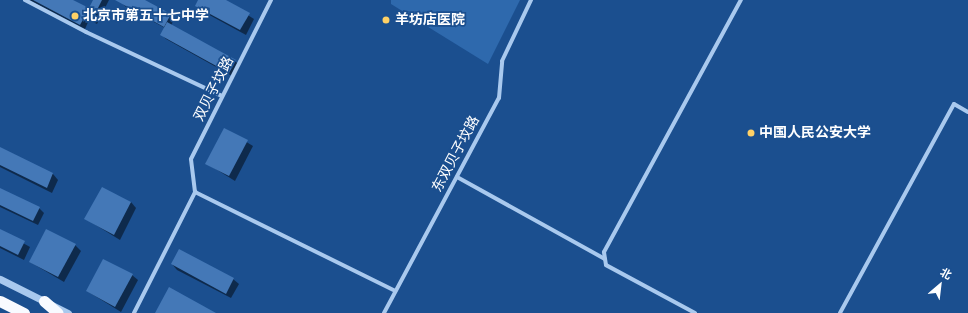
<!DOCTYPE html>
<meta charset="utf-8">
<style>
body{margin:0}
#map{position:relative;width:968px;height:313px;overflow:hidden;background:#1b4f8f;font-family:"Source Sans 3","Noto Sans SC",sans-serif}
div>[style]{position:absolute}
.green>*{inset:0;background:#2e69ad}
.shadow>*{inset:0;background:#0007}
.building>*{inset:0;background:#4478b7}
.minor>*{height:4px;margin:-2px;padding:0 2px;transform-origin:2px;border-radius:2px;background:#a9c9ee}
.tertiary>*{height:7px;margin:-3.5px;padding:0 3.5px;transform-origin:3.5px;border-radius:3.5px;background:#a9c9ee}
.trunk>*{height:11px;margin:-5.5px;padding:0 5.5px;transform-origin:5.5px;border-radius:5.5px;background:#f8faff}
.dots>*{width:11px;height:11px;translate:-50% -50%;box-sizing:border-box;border:2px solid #1b4f8f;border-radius:50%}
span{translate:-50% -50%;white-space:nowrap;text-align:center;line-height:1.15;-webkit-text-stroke:3.5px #1b4f8f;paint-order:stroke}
.poi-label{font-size:14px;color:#fff;font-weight:700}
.left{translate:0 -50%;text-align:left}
.street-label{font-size:14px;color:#fff}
.north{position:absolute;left:920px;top:265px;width:40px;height:40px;-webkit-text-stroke:3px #1b4f8f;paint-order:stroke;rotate:28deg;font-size:11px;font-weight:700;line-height:16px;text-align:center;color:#fff}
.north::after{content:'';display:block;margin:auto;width:14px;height:18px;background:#fff;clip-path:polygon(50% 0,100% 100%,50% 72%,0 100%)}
</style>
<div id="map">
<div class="green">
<div style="clip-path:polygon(391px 0,520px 0,488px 64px,391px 4px)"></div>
</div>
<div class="shadow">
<div style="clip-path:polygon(29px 0,71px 0,89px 10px,94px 0,109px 0,97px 24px,89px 20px,85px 29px)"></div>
<div style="clip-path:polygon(124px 0,142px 0,170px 15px,174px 19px,171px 26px,235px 61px,240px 66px,234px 77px,166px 39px,161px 34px,165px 28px,126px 7px,122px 3px)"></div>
<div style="clip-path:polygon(200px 0,224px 0,254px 19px,246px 35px,202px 11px,196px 6px)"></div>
<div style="clip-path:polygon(225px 129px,253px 146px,235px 181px,206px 163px)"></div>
<div style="clip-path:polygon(0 148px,53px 174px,58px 180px,52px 193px,0 167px)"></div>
<div style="clip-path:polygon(0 189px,39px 208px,44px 213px,38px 225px,0 207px)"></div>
<div style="clip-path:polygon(131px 202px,136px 208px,120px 240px,86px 219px)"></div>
<div style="clip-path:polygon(0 230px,30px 247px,24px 260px,0 248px)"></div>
<div style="clip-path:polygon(75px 245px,81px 251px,64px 282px,30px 262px)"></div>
<div style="clip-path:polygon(172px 264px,233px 279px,239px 284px,231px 298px,177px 270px)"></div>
<div style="clip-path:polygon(132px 275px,138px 280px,121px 312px,87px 291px)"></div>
</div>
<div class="building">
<div style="clip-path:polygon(33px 0,73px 0,89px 8px,93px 0,102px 0,92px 20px,85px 16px,80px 25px)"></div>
<div style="clip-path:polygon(115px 0,145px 0,171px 14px,164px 27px)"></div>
<div style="clip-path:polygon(198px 0,226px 0,250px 13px,240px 30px,195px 6px)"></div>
<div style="clip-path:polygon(167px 22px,236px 60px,229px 73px,160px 35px)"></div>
<div style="clip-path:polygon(224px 128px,248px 140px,229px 176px,205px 164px)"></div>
<div style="clip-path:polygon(0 147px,53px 173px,47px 188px,0 165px)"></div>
<div style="clip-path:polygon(102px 187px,131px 202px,114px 235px,84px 219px)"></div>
<div style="clip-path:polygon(0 188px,40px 207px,33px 221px,0 205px)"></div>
<div style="clip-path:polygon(0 229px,25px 241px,18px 255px,0 246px)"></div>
<div style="clip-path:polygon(46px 229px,76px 244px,58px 277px,29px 262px)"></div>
<div style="clip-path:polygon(179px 249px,234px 278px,226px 294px,171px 264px)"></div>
<div style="clip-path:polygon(103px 259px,133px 274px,115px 307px,86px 291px)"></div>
<div style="clip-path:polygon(169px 287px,216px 313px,155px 313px)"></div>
</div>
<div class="minor">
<div style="left:25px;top:0;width:69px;rotate:27.7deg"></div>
<div style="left:86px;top:32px;width:150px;rotate:25.2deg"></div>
<div style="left:457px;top:177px;width:169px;rotate:29deg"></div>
<div style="left:195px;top:192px;width:33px;rotate:-97deg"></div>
<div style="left:191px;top:159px;width:178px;rotate:-63.3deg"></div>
<div style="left:134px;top:313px;width:136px;rotate:-63.2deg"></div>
<div style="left:195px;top:192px;width:223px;rotate:26.3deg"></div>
<div style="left:384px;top:313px;width:244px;rotate:-61.9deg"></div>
<div style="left:499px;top:98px;width:37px;rotate:-85deg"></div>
<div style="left:502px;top:61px;width:68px;rotate:-64.6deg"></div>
<div style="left:695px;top:313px;width:101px;rotate:-151.7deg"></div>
<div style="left:606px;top:265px;width:13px;rotate:-99deg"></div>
<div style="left:604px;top:252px;width:287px;rotate:-61.5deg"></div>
<div style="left:840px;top:313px;width:238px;rotate:-61.4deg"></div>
<div style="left:954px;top:104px;width:16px;rotate:30deg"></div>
</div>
<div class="tertiary">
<div style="left:0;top:279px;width:76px;rotate:26.6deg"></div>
</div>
<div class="trunk">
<div style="left:0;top:301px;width:27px;rotate:27deg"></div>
<div style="left:44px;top:301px;width:18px;rotate:41deg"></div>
</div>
<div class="dots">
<div style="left:75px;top:16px;background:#ffd166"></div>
<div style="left:386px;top:20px;background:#ffd166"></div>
<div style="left:751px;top:133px;background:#ffd166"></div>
</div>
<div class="poi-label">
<span class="left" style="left:83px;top:16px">北京市第五十七中学</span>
<span class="left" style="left:395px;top:20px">羊坊店医院</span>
<span class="left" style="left:759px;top:133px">中国人民公安大学</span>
</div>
<div class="street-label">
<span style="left:214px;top:89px;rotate:-63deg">双贝子坟路</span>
<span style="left:456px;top:154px;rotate:-62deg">东双贝子坟路</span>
</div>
<div class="north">北</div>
</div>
